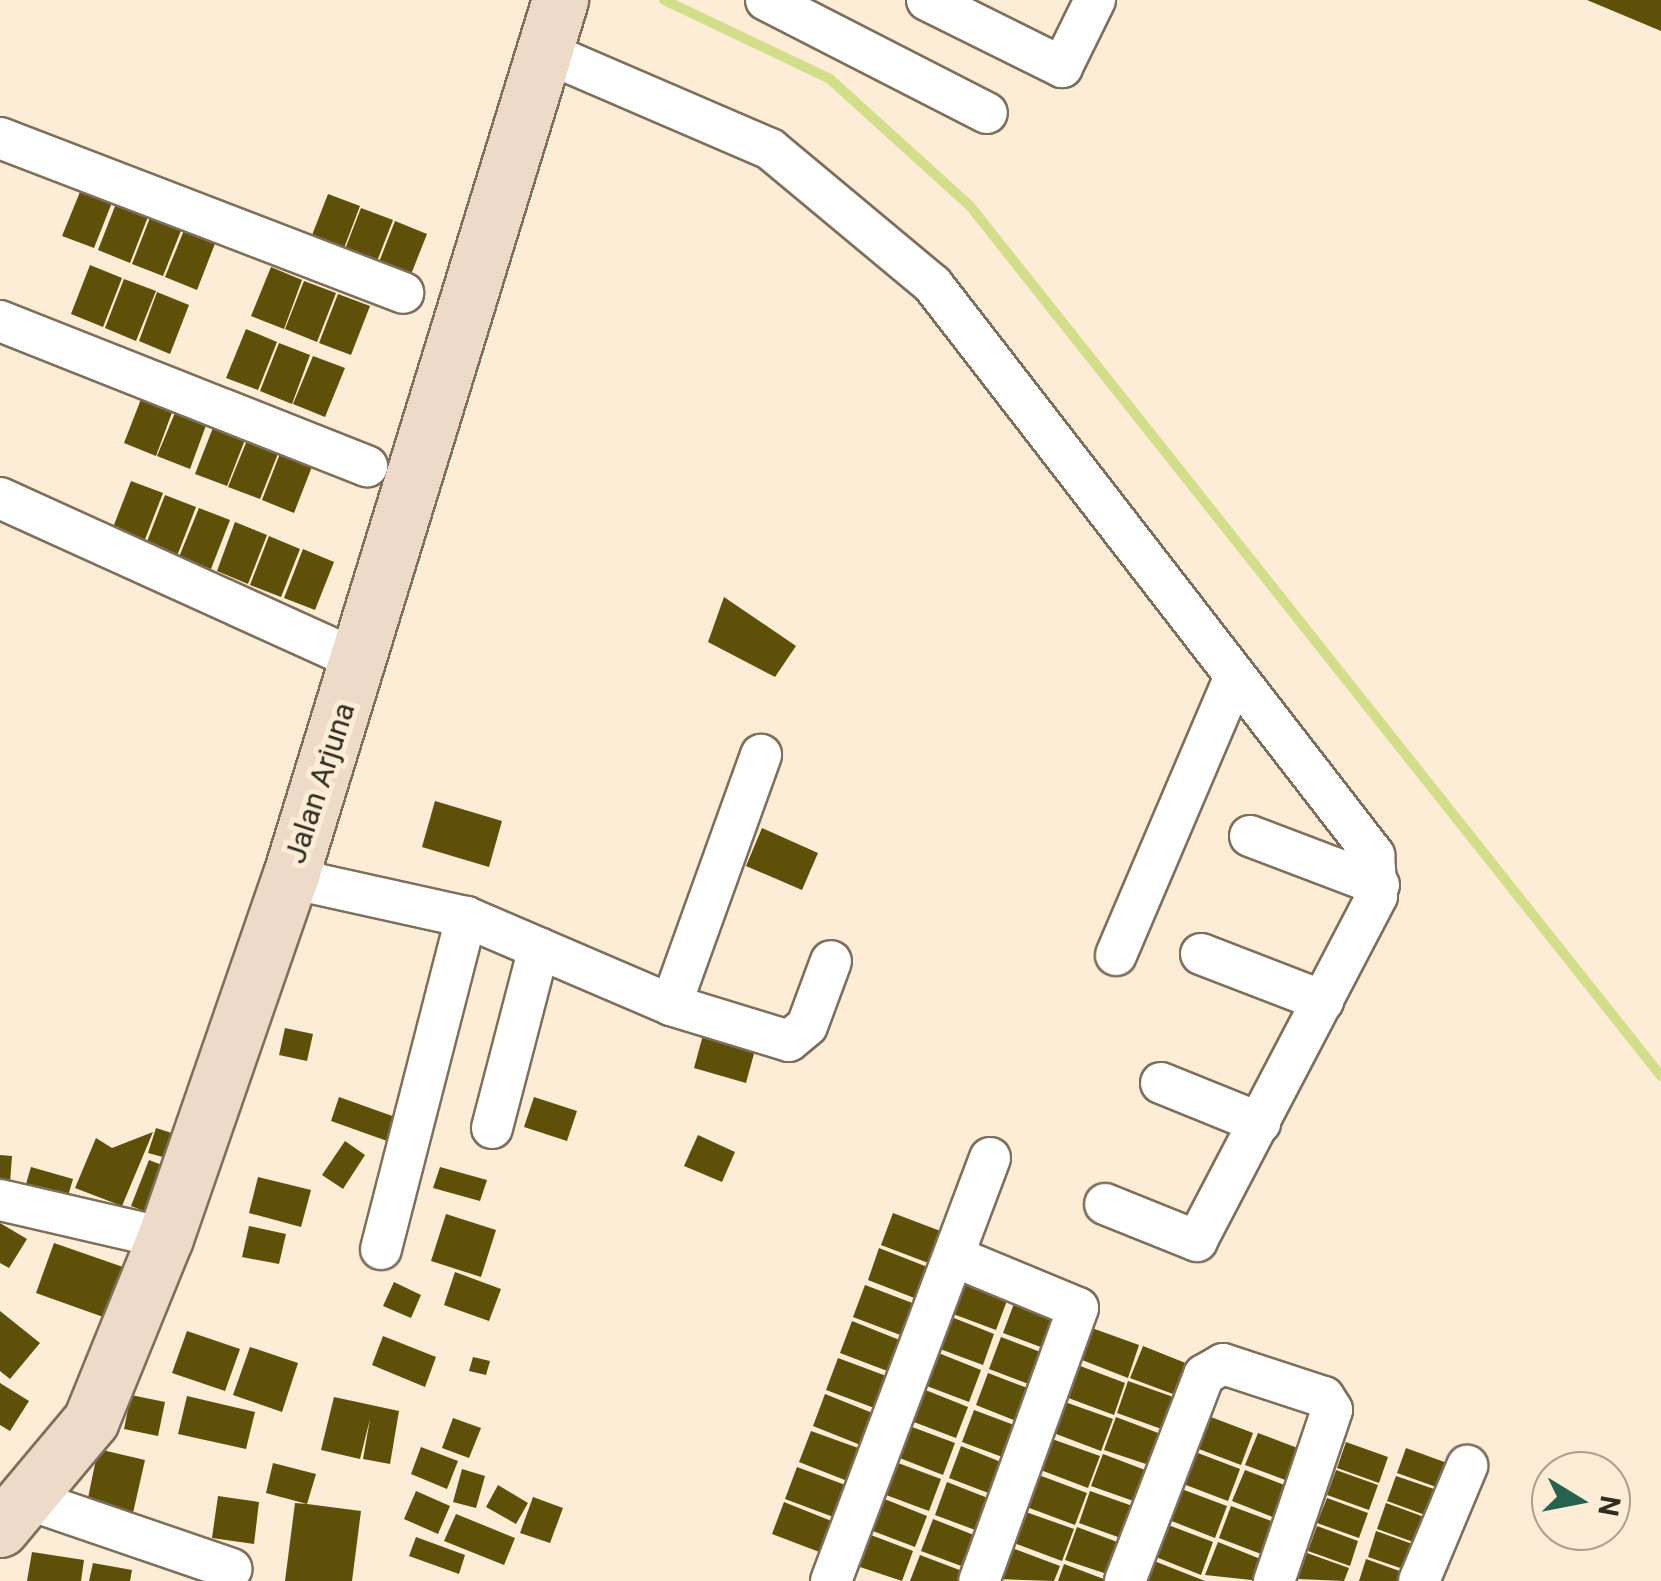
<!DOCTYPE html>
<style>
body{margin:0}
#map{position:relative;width:1661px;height:1581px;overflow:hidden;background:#fdedd6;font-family:Roboto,sans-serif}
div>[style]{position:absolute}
.stream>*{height:10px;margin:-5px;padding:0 5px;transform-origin:5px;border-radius:5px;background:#d3de8b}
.building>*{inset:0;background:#5e5009}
.roads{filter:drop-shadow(2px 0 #7d6f5a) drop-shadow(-2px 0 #7d6f5a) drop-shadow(0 2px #7d6f5a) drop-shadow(0 -2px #7d6f5a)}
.street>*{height:40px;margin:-20px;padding:0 20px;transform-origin:20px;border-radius:20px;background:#fff}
.secondary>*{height:55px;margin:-27.5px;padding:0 27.5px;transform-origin:27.5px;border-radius:27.5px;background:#eddac8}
span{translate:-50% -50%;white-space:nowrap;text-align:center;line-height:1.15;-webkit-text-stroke:10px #fdedd6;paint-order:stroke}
.street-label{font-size:30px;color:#312b22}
.north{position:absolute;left:1531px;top:1451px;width:100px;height:100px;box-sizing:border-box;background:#fdedd6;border:2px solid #ab9f8e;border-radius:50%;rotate:100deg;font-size:28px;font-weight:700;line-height:40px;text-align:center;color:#312b22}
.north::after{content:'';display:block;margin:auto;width:35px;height:45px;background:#25634f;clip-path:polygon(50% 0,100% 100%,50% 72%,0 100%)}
</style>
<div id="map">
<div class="stream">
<div style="left:664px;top:0;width:184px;rotate:25.4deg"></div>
<div style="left:830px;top:79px;width:189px;rotate:42.2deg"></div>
<div style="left:970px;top:206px;width:1111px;rotate:51.54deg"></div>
</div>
<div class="building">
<div style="clip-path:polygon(1587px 0,1661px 0,1661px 31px)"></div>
<div style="clip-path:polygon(82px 187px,113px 200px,94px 248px,62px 236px)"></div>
<div style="clip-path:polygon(328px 194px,360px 206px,341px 256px,309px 243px)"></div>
<div style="clip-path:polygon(117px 201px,149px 214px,130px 263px,98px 250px)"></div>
<div style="clip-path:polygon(361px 208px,393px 220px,374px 269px,342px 257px)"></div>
<div style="clip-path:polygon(151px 215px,182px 228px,163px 276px,132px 264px)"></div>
<div style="clip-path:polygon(395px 221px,427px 234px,408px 282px,376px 270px)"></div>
<div style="clip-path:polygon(185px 228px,216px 241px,197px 290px,165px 277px)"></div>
<div style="clip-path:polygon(90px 265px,122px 278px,103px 327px,71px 314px)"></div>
<div style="clip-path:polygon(271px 267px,302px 280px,284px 329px,251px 316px)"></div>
<div style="clip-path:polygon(124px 279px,156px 291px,136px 341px,105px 328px)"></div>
<div style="clip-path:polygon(304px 281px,336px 293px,317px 342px,285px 329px)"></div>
<div style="clip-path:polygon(157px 292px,189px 305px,170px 354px,139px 341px)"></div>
<div style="clip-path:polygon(338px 294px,370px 306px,351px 355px,319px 343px)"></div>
<div style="clip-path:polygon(246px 329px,277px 342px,258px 390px,226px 378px)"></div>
<div style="clip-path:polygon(279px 343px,310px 355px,292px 404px,260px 391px)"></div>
<div style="clip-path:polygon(313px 356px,345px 368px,325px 417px,293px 404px)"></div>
<div style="clip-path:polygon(143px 394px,174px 407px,156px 456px,124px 443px)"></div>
<div style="clip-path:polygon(177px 408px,208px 420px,190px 469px,157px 456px)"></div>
<div style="clip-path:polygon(214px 425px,246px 437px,227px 486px,195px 474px)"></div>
<div style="clip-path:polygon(248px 438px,279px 451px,260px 499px,228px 487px)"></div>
<div style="clip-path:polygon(281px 451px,313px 464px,294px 513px,262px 500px)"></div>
<div style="clip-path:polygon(131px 481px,163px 493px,144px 542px,112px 530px)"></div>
<div style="clip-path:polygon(165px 495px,196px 507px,177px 556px,146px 544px)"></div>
<div style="clip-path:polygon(199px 508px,230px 520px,211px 569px,179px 557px)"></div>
<div style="clip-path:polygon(235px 522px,267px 535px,248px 584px,217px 571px)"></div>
<div style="clip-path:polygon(269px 536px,300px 549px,281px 597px,250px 585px)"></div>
<div style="clip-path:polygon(303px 549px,334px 562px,315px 610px,284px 598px)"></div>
<div style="clip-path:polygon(724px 597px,796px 646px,775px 677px,708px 642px)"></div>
<div style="clip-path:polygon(435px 801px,502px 821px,489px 867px,422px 847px)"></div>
<div style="clip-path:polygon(762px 828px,818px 853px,802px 890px,746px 866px)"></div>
<div style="clip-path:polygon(285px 1028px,313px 1034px,307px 1061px,279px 1055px)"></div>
<div style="clip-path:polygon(703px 1035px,755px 1050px,746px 1083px,694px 1068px)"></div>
<div style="clip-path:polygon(339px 1097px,398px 1118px,390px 1142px,331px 1121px)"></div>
<div style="clip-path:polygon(534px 1097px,577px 1111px,567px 1141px,524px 1127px)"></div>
<div style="clip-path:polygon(156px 1128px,181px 1136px,174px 1160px,148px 1153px)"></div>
<div style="clip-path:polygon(153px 1132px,122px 1206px,75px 1188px,96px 1138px,112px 1148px)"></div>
<div style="clip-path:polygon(698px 1135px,735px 1152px,722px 1182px,684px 1166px)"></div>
<div style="clip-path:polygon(345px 1141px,365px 1155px,343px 1189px,322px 1175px)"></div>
<div style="clip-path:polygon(0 1155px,12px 1156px,10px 1183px,0 1182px)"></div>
<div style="clip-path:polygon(149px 1160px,172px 1169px,154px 1215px,131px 1206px)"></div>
<div style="clip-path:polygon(31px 1167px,73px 1179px,65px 1206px,23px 1194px)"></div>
<div style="clip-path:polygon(440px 1167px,487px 1180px,480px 1201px,433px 1188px)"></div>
<div style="clip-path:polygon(258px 1177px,311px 1190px,301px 1227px,249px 1213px)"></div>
<div style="clip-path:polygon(893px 1213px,943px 1232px,931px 1264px,881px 1245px)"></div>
<div style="clip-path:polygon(446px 1214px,496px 1230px,481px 1277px,431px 1261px)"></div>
<div style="clip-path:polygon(0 1223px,27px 1239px,9px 1268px,0 1263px)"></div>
<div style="clip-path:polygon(249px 1226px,286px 1234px,279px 1264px,242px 1257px)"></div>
<div style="clip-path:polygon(54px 1243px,123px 1267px,106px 1318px,36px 1293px)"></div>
<div style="clip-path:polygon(879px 1248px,930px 1268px,917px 1299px,868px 1280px)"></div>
<div style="clip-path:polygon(455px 1272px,501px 1289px,489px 1321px,444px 1305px)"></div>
<div style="clip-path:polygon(957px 1278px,1008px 1298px,996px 1330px,945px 1311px)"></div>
<div style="clip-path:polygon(394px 1282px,421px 1295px,411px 1318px,383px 1306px)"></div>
<div style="clip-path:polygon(865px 1285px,915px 1304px,903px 1336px,853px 1317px)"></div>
<div style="clip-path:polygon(1015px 1301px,1066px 1321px,1054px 1352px,1003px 1333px)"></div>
<div style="clip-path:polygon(0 1311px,40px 1343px,10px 1379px,0 1371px)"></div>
<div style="clip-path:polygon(944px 1314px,994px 1334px,983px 1365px,932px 1346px)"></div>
<div style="clip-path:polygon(852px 1321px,902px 1341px,890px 1372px,840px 1353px)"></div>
<div style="clip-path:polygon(1089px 1327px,1139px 1345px,1128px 1378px,1077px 1358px)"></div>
<div style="clip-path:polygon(187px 1331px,240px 1349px,225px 1391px,172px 1373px)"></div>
<div style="clip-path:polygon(383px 1336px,436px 1357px,425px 1387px,372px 1365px)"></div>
<div style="clip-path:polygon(1001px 1337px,1051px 1356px,1039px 1388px,989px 1369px)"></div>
<div style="clip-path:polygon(1143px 1346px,1193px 1366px,1181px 1397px,1130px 1378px)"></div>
<div style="clip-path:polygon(250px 1347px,298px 1363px,282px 1412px,233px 1395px)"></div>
<div style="clip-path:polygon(931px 1350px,981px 1370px,969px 1402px,919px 1383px)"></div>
<div style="clip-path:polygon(473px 1357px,490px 1361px,486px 1375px,469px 1371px)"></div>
<div style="clip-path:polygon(838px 1358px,889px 1377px,877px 1409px,826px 1390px)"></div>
<div style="clip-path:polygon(1075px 1364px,1125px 1383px,1114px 1415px,1063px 1396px)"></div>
<div style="clip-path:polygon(988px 1373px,1038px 1392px,1026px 1425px,976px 1405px)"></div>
<div style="clip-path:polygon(1128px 1381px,1179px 1399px,1167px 1431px,1117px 1413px)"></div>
<div style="clip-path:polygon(0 1383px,29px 1401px,10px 1431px,0 1425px)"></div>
<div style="clip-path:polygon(918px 1387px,968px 1407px,956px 1438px,906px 1419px)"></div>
<div style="clip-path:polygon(825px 1394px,875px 1414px,863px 1446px,813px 1426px)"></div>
<div style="clip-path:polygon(131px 1395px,165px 1402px,158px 1436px,124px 1429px)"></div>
<div style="clip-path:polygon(187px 1396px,255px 1412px,246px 1449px,178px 1434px)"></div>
<div style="clip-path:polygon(334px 1397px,399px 1411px,390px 1464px,363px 1459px,370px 1419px,360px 1459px,321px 1450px)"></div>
<div style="clip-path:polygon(1062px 1401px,1113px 1419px,1101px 1451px,1051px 1432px)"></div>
<div style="clip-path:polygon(974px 1410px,1025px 1429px,1013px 1461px,962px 1442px)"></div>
<div style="clip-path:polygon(1203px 1414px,1253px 1433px,1241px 1465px,1191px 1446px)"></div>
<div style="clip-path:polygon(1116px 1417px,1166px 1436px,1155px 1467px,1104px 1450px)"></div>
<div style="clip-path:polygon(453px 1418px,481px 1428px,469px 1458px,442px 1448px)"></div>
<div style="clip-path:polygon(904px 1424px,955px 1443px,943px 1475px,892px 1455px)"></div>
<div style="clip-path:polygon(811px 1431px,861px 1449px,850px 1482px,799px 1462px)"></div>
<div style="clip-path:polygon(1258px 1433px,1308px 1452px,1296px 1484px,1245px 1465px)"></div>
<div style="clip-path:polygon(1049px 1438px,1100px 1456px,1088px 1488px,1038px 1469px)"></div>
<div style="clip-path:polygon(1346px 1442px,1388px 1457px,1379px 1483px,1337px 1468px)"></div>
<div style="clip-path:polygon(961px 1446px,1011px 1466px,999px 1497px,949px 1478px)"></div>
<div style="clip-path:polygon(421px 1447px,458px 1461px,447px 1489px,411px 1474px)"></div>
<div style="clip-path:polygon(1406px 1448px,1447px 1463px,1439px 1488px,1397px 1473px)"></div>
<div style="clip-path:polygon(98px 1449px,145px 1460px,133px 1513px,87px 1503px)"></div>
<div style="clip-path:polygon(1190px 1450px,1240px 1469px,1228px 1501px,1178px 1482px)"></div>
<div style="clip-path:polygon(1103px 1454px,1153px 1473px,1142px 1504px,1091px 1486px)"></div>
<div style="clip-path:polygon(890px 1460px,941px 1479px,929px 1511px,878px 1492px)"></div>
<div style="clip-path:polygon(273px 1463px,316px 1474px,307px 1504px,361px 1511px,352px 1581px,285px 1581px,295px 1503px,307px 1504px,266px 1493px)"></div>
<div style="clip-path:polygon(797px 1467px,848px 1486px,836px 1518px,785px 1499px)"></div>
<div style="clip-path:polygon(462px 1469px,485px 1476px,476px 1508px,453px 1502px)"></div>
<div style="clip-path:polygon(1245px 1470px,1295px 1489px,1283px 1521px,1232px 1501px)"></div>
<div style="clip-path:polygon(1336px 1470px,1378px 1485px,1369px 1510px,1327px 1495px)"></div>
<div style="clip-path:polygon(1036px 1474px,1087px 1493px,1075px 1525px,1024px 1506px)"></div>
<div style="clip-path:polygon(1396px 1476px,1437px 1490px,1428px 1516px,1387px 1501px)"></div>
<div style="clip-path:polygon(947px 1482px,998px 1502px,986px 1534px,935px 1515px)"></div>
<div style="clip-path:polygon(498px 1485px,528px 1503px,516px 1524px,486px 1507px)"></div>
<div style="clip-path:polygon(1176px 1487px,1227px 1506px,1215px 1538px,1164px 1518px)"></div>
<div style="clip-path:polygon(416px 1491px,450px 1506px,438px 1534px,404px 1519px)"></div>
<div style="clip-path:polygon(1090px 1491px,1141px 1509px,1129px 1541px,1079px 1523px)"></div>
<div style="clip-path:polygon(218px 1496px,259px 1502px,254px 1544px,212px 1538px)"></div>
<div style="clip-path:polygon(877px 1496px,927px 1516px,915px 1547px,865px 1528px)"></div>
<div style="clip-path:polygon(533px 1497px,563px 1508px,550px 1543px,520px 1533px)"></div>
<div style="clip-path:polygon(1327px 1498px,1368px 1513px,1359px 1538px,1317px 1523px)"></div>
<div style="clip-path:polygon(784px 1502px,834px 1522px,822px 1553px,772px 1534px)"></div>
<div style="clip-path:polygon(1386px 1503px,1427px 1518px,1419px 1544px,1377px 1529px)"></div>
<div style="clip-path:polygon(1231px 1506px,1282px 1525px,1269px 1557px,1219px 1538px)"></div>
<div style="clip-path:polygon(1023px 1511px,1074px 1529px,1062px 1561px,1011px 1542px)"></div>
<div style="clip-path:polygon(456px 1514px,515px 1538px,504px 1565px,444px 1541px)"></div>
<div style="clip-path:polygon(933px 1519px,984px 1539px,972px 1570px,921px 1551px)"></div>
<div style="clip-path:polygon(1163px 1523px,1213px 1542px,1201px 1575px,1151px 1555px)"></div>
<div style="clip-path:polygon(1317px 1526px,1358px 1541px,1350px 1566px,1308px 1551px)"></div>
<div style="clip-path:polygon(1077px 1527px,1128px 1546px,1116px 1577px,1065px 1560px)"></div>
<div style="clip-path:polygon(1376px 1531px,1418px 1546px,1409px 1571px,1368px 1557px)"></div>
<div style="clip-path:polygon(863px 1532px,913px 1551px,902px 1581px,851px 1564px)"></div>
<div style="clip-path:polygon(416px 1537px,465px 1555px,459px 1574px,409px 1556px)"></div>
<div style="clip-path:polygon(1218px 1542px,1268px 1562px,1261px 1581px,1205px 1575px)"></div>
<div style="clip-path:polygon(1009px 1547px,1060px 1566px,1054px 1581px,998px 1579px)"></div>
<div style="clip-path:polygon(32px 1552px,84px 1560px,81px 1581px,27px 1581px)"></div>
<div style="clip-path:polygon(1307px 1553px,1349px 1568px,1344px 1581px,1298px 1579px)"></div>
<div style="clip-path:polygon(920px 1555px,970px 1574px,968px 1581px,910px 1581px)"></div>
<div style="clip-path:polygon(1149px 1559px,1205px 1581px,1141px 1581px)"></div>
<div style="clip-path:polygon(1366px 1559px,1408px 1574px,1406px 1581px,1359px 1581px)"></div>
<div style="clip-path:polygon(93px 1563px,132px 1570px,130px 1581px,89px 1581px)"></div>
<div style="clip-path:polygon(1064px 1564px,1109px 1581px,1058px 1581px)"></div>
</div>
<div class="roads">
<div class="street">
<div style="left:766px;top:0;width:248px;rotate:27.1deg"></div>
<div style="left:927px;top:0;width:151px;rotate:26.4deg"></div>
<div style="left:1062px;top:67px;width:75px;rotate:-63.8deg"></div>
<div style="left:545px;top:52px;width:245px;rotate:23.3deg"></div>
<div style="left:770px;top:149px;width:212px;rotate:39.8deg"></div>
<div style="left:933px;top:285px;width:721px;rotate:52.27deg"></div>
<div style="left:1374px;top:855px;width:41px;rotate:85.8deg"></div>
<div style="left:1377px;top:896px;width:389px;rotate:117.6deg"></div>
<div style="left:1197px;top:1241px;width:99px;rotate:-158.1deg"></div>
<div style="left:0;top:138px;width:432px;rotate:21deg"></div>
<div style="left:0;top:321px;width:395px;rotate:21.6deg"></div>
<div style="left:0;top:498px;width:394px;rotate:24.4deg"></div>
<div style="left:1250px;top:836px;width:138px;rotate:20.8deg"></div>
<div style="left:290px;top:878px;width:180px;rotate:12.5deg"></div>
<div style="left:466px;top:917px;width:223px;rotate:23.2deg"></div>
<div style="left:671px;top:1005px;width:266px;rotate:-70.2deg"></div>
<div style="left:1201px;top:954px;width:131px;rotate:21.1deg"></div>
<div style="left:1116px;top:955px;width:298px;rotate:-66.9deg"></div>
<div style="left:671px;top:1005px;width:123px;rotate:17deg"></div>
<div style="left:789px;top:1041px;width:23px;rotate:-40deg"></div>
<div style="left:807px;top:1026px;width:69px;rotate:-69.7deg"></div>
<div style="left:1161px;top:1083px;width:107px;rotate:22deg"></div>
<div style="left:492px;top:1128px;width:186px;rotate:-75.4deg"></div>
<div style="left:0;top:1200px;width:169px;rotate:13deg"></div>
<div style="left:381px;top:1249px;width:343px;rotate:-75.6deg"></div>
<div style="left:955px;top:1257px;width:133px;rotate:22.5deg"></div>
<div style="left:1078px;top:1308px;width:290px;rotate:109.9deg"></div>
<div style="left:30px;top:1500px;width:213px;rotate:18.9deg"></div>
<div style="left:831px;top:1581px;width:452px;rotate:-69.4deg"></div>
<div style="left:1125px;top:1581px;width:221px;rotate:-69deg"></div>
<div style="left:1204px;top:1375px;width:22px;rotate:-30deg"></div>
<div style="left:1223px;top:1364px;width:106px;rotate:18.1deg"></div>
<div style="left:1324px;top:1397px;width:15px;rotate:58deg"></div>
<div style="left:1332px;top:1410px;width:181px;rotate:108.7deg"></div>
<div style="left:1419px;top:1581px;width:125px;rotate:-67.3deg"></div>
</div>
<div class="secondary">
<div style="left:0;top:1529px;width:142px;rotate:-50.1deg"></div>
<div style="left:91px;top:1420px;width:196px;rotate:-67.9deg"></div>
<div style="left:165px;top:1238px;width:381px;rotate:-70.9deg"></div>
<div style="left:290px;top:878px;width:919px;rotate:-72.91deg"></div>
</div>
</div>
<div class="street-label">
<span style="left:320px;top:783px;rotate:-72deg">Jalan Arjuna</span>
</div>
<div class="north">N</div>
</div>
